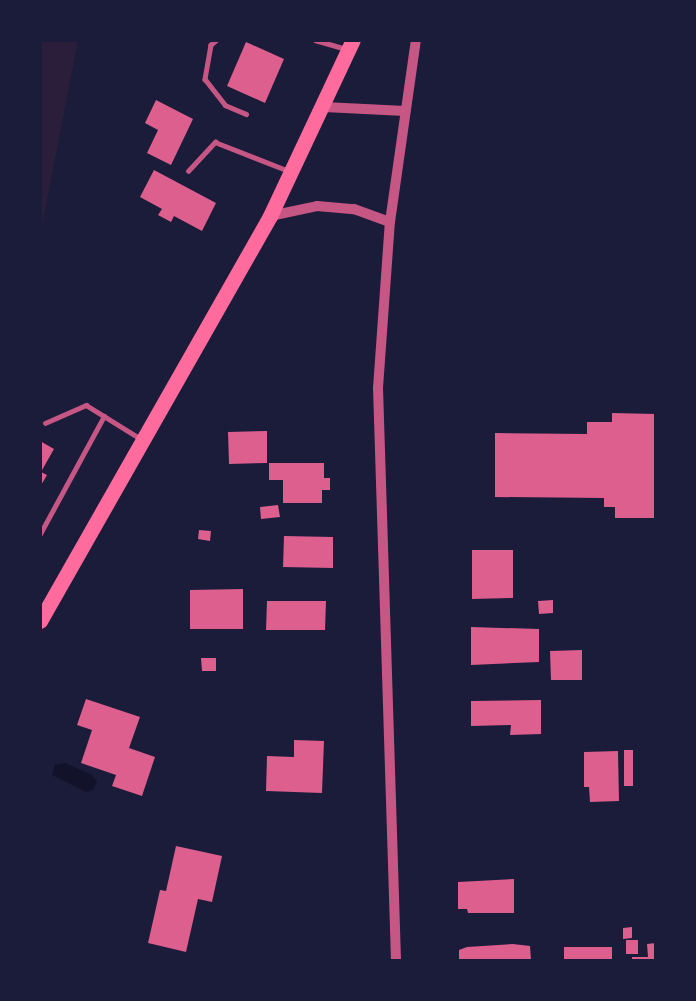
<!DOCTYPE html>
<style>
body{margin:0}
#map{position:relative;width:696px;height:1001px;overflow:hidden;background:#1b1b3a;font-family:Commissioner,sans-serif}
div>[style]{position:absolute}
.green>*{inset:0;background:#2a1e3b}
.water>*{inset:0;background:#12122b}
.building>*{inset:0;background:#dd5f8e}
.service>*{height:4.5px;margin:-2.25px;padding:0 2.25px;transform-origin:2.25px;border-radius:2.25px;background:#c65784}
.tertiary>*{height:10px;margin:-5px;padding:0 5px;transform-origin:5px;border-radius:5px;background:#c65784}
.primary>*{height:15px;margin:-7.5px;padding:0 7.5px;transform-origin:7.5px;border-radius:7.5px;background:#ff6b9d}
span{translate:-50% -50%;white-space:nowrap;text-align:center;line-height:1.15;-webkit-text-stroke:4.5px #1b1b3a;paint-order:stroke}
.frame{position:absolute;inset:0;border:42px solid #1b1b3a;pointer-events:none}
</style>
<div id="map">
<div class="green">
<div style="clip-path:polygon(41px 40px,78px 41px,41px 231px,40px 41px)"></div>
</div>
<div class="water">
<div style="clip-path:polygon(65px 763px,92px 775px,97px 781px,93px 790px,86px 792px,52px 775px,55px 765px)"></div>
</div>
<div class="building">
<div style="clip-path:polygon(246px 42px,284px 59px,265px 103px,227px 86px)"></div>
<div style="clip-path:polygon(156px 100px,193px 119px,171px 165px,147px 153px,158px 130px,145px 123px)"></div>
<div style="clip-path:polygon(154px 170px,216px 203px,202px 231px,174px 216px,171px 222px,158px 215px,162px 209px,140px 197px)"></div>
<div style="clip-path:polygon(612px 413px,656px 414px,656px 518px,615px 518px,615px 507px,604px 507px,604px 498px,495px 497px,495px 433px,587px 434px,587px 422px,612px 422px)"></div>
<div style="clip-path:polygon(267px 431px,267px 463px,229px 464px,228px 432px)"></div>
<div style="clip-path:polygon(40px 441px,54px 449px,41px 472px,47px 475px,40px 487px)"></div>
<div style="clip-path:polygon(269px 463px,324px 463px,324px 478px,330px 478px,330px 490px,322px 490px,322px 503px,283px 503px,283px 480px,269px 480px)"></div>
<div style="clip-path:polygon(278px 505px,280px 517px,261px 519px,260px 507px)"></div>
<div style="clip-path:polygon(199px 530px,211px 531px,210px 541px,198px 539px)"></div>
<div style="clip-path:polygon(284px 536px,333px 537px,333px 568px,283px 567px)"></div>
<div style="clip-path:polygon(472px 550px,513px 550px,513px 598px,472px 599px)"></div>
<div style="clip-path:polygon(243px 589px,243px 629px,190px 629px,190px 590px)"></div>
<div style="clip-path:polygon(553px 600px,553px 613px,539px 614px,538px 601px)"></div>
<div style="clip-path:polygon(267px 601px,326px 601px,325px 630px,266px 630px)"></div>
<div style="clip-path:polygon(471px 627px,539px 629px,539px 662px,471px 665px)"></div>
<div style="clip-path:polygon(582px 650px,582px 680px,551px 680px,550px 651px)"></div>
<div style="clip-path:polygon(201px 658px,216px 658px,216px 671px,202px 671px)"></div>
<div style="clip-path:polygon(86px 699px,140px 717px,129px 748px,155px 757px,142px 796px,112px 786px,116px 775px,81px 763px,92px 730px,77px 725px)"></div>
<div style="clip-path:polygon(541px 700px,541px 734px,510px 735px,511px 725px,471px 726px,471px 701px)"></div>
<div style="clip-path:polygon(294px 740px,324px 741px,322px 793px,266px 791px,267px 756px,294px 757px)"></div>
<div style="clip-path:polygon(624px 750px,633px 750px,633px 786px,624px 786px)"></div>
<div style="clip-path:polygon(618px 751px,619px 801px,590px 802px,589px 787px,584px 787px,584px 752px)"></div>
<div style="clip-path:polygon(176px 846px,222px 856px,212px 902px,198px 899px,186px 952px,148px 943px,160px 890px,166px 891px)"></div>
<div style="clip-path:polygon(514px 879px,514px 913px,468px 913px,467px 909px,458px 909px,458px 882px)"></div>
<div style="clip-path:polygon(632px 927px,632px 938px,623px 939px,623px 928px)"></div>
<div style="clip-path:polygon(626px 940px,638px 940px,638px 954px,626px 954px)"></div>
<div style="clip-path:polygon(656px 943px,656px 960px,632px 960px,632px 957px,648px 957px,647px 944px)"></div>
<div style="clip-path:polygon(513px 944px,530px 946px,531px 960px,459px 960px,459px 950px,467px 947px)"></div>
<div style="clip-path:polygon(564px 947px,612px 947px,612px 960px,564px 960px)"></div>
</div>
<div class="service">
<div style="left:217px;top:40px;width:8px;rotate:140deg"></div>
<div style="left:211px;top:45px;width:35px;rotate:100deg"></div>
<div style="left:205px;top:79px;width:33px;rotate:52deg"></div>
<div style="left:225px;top:105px;width:23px;rotate:23deg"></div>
<div style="left:315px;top:40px;width:33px;rotate:16deg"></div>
<div style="left:188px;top:171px;width:40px;rotate:-47deg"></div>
<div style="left:215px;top:142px;width:79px;rotate:21.4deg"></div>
<div style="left:45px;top:423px;width:45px;rotate:-23.7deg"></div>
<div style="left:86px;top:405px;width:65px;rotate:31.7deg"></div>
<div style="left:40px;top:534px;width:134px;rotate:-61.5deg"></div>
</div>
<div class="tertiary">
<div style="left:324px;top:107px;width:81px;rotate:2.8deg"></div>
<div style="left:270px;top:216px;width:48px;rotate:-12deg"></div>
<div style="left:317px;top:206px;width:37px;rotate:5deg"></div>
<div style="left:354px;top:209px;width:38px;rotate:20deg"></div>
<div style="left:396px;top:960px;width:572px;rotate:-91.8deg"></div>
<div style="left:378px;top:388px;width:166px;rotate:-85.9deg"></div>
<div style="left:390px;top:222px;width:184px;rotate:-81.9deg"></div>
</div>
<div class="primary">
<div style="left:40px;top:621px;width:466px;rotate:-60.4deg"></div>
<div style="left:270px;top:216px;width:195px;rotate:-64.8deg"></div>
</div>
<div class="frame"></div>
</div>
